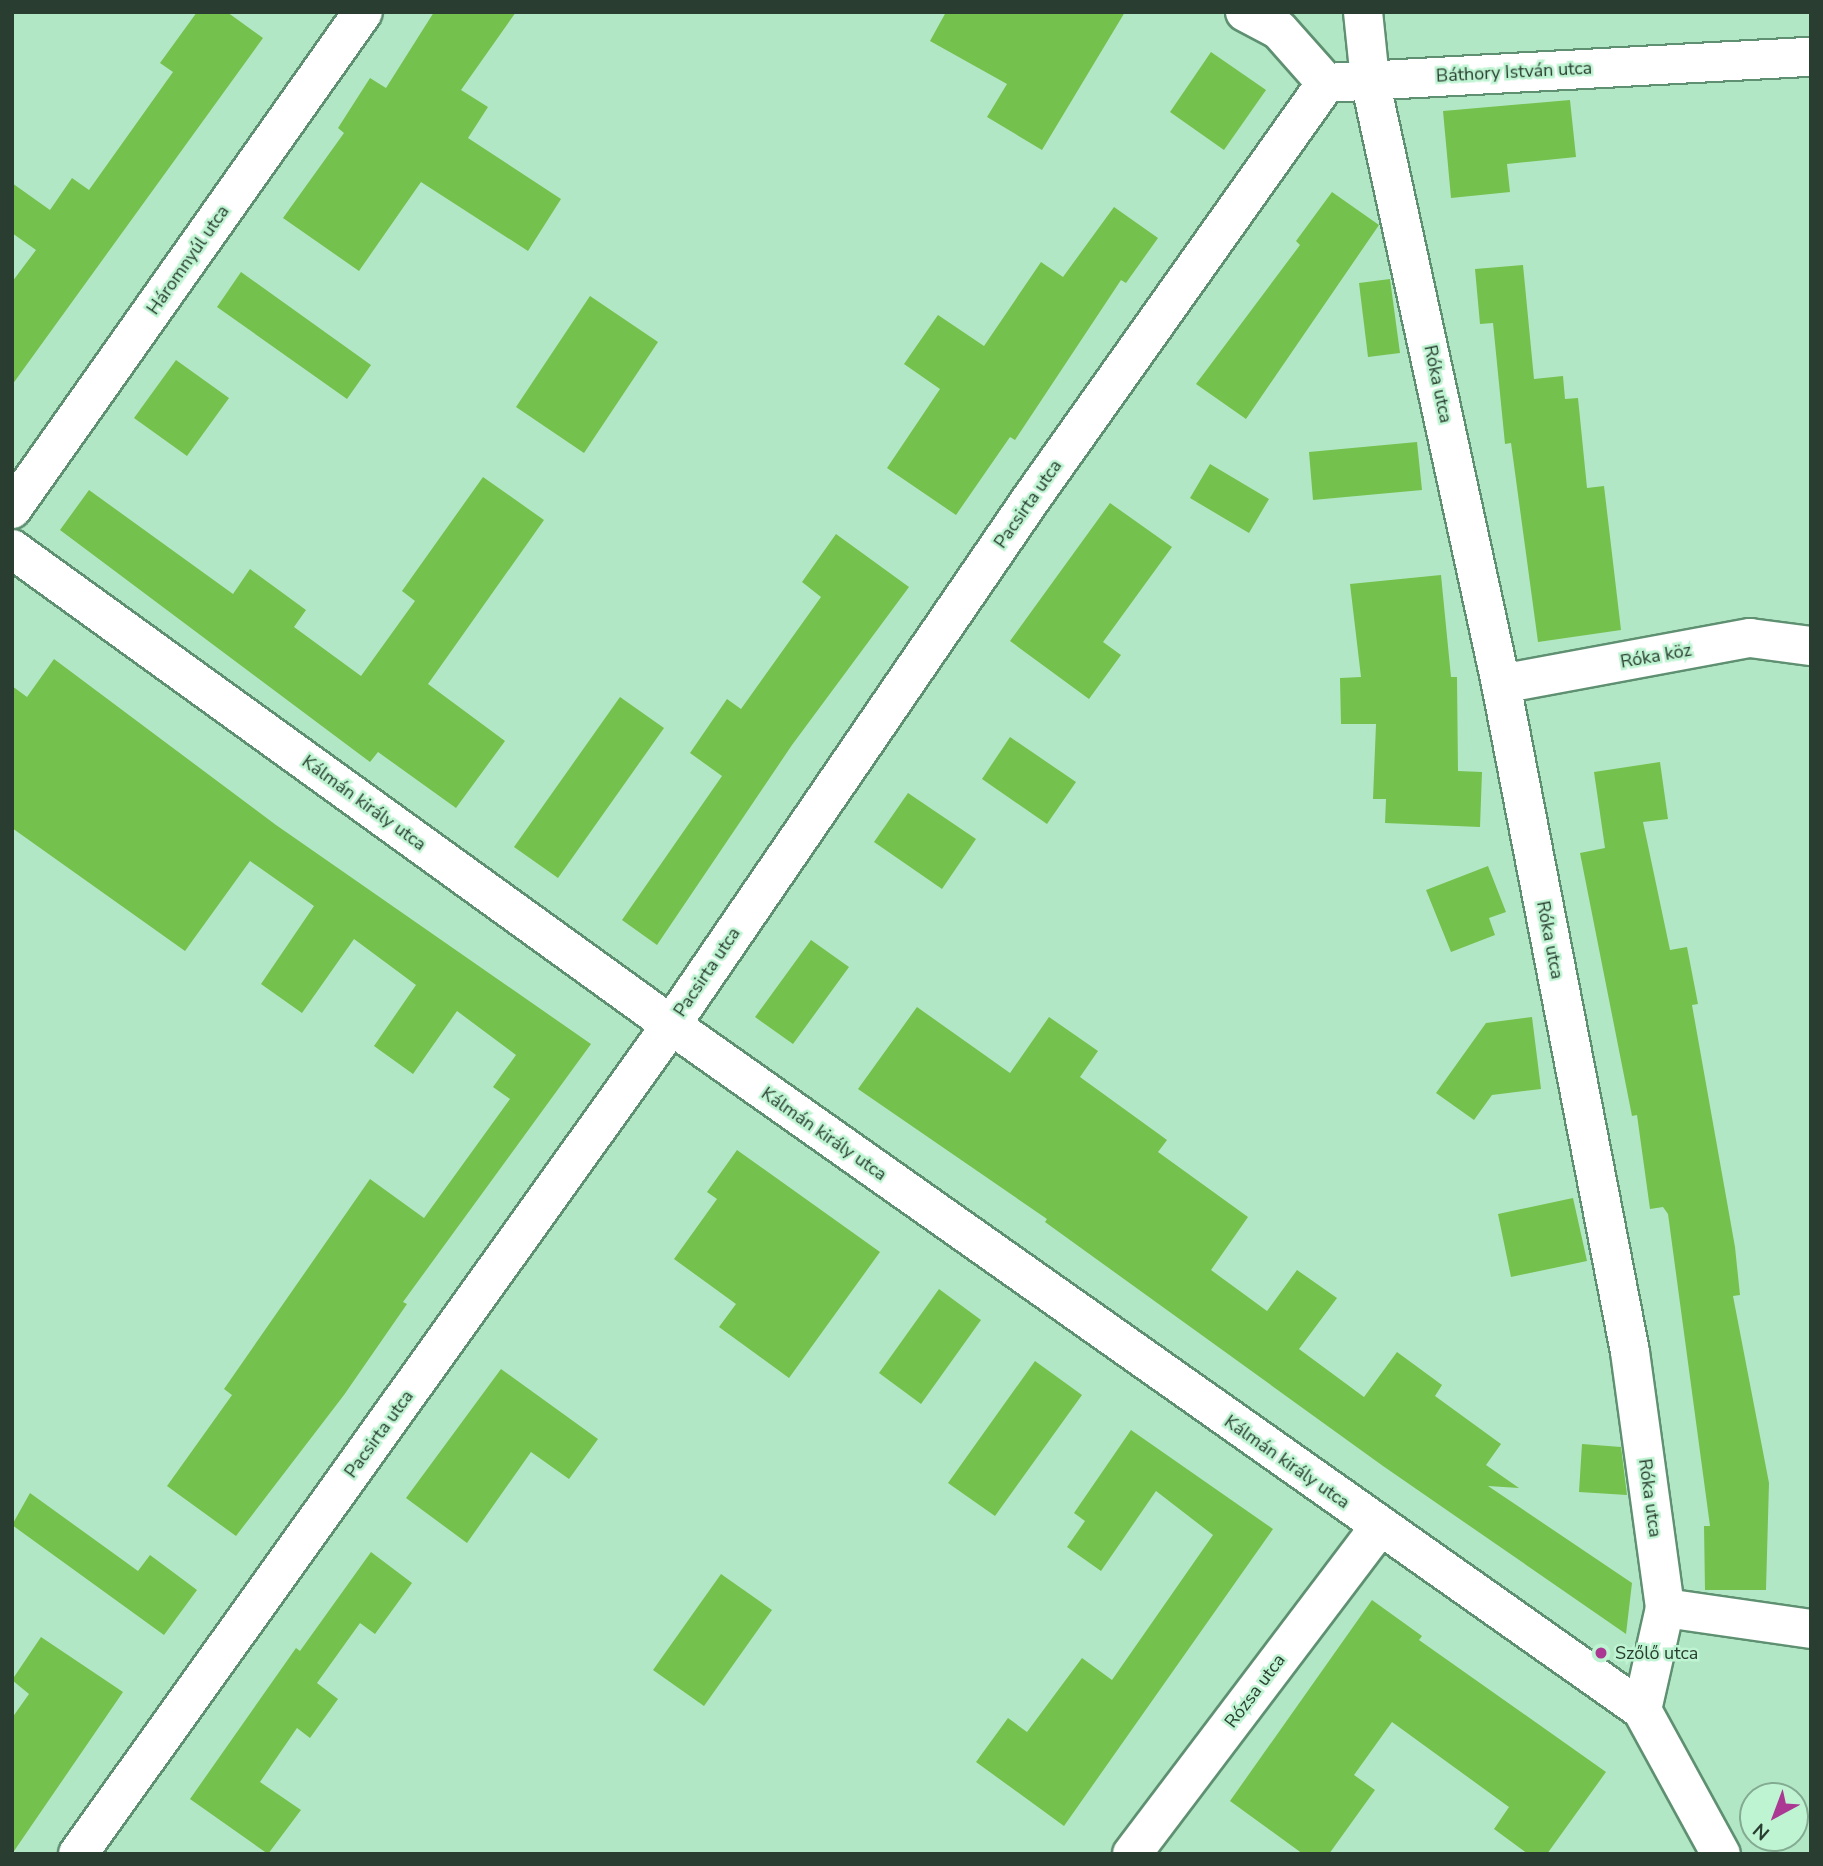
<!DOCTYPE html>
<meta charset="utf-8">
<style>
body{margin:0}
#map{position:relative;width:1823px;height:1866px;overflow:hidden;background:#b2e7c5;font-family:"Nunito Sans",sans-serif}
div>[style]{position:absolute}
.building>*{inset:0;background:#74c14d}
.roads{filter:drop-shadow(2px 0 #5e9071) drop-shadow(-2px 0 #5e9071) drop-shadow(0 2px #5e9071) drop-shadow(0 -2px #5e9071)}
.minor>*{height:38px;margin:-19px;padding:0 19px;transform-origin:19px;border-radius:19px;background:#fff}
.dots>*{width:19px;height:19px;translate:-50% -50%;box-sizing:border-box;border:4px solid #bff4d2;border-radius:50%}
span{translate:-50% -50%;white-space:nowrap;text-align:center;line-height:1.15;-webkit-text-stroke:5px #bff4d2;paint-order:stroke}
.street-label{font-size:18px;color:#293e31}
.poi-label{font-size:18px;color:#293e31}
.left{translate:0 -50%;text-align:left}
.frame{position:absolute;inset:0;border:14px solid #293e31;pointer-events:none}
.north{position:absolute;left:1739px;top:1782px;width:70px;height:70px;box-sizing:border-box;background:#bff4d2;border:2px solid #83ab92;border-radius:50%;rotate:221deg;font-size:19px;font-weight:700;line-height:28px;text-align:center;color:#293e31}
.north::after{content:'';display:block;margin:auto;width:24px;height:32px;background:#ab3994;clip-path:polygon(50% 0,100% 100%,50% 72%,0 100%)}
</style>
<div id="map">
<div class="building">
<div style="clip-path:polygon(197px 12px,227px 12px,263px 38px,12px 385px,12px 282px,36px 250px,12px 233px,12px 183px,50px 210px,72px 178px,89px 190px,173px 72px,160px 63px)"></div>
<div style="clip-path:polygon(434px 12px,516px 12px,461px 90px,488px 107px,468px 138px,561px 199px,528px 251px,421px 182px,359px 271px,283px 218px,344px 133px,338px 128px,370px 78px,386px 88px)"></div>
<div style="clip-path:polygon(946px 12px,1125px 12px,1042px 150px,987px 117px,1007px 84px,930px 41px)"></div>
<div style="clip-path:polygon(1211px 52px,1266px 90px,1224px 150px,1170px 112px)"></div>
<div style="clip-path:polygon(1570px 100px,1576px 157px,1507px 164px,1510px 192px,1451px 198px,1443px 111px)"></div>
<div style="clip-path:polygon(1332px 192px,1379px 225px,1246px 419px,1196px 384px,1300px 245px,1296px 241px)"></div>
<div style="clip-path:polygon(1114px 207px,1158px 238px,1126px 283px,1121px 280px,1015px 440px,1010px 437px,956px 515px,887px 468px,940px 389px,904px 364px,938px 315px,984px 346px,1041px 262px,1063px 277px)"></div>
<div style="clip-path:polygon(1523px 265px,1534px 379px,1563px 376px,1565px 399px,1578px 398px,1587px 488px,1604px 486px,1621px 630px,1538px 642px,1511px 443px,1505px 444px,1493px 323px,1480px 324px,1475px 269px)"></div>
<div style="clip-path:polygon(241px 272px,371px 365px,347px 399px,217px 307px)"></div>
<div style="clip-path:polygon(1390px 279px,1400px 353px,1368px 357px,1359px 283px)"></div>
<div style="clip-path:polygon(590px 296px,658px 342px,584px 453px,516px 407px)"></div>
<div style="clip-path:polygon(176px 360px,229px 398px,187px 456px,134px 418px)"></div>
<div style="clip-path:polygon(1417px 442px,1422px 490px,1313px 500px,1309px 452px)"></div>
<div style="clip-path:polygon(1210px 464px,1269px 499px,1249px 533px,1190px 498px)"></div>
<div style="clip-path:polygon(483px 477px,544px 520px,428px 684px,505px 741px,456px 808px,378px 752px,370px 762px,60px 530px,89px 490px,233px 594px,250px 569px,306px 610px,294px 627px,361px 676px,415px 601px,402px 591px)"></div>
<div style="clip-path:polygon(1110px 503px,1172px 547px,1103px 642px,1121px 655px,1089px 699px,1010px 641px)"></div>
<div style="clip-path:polygon(836px 534px,909px 587px,792px 745px,657px 945px,622px 920px,722px 776px,690px 753px,727px 699px,741px 709px,821px 597px,802px 582px)"></div>
<div style="clip-path:polygon(1441px 575px,1451px 677px,1457px 677px,1458px 771px,1482px 772px,1480px 827px,1385px 823px,1386px 799px,1373px 799px,1376px 724px,1341px 724px,1340px 678px,1361px 677px,1350px 584px)"></div>
<div style="clip-path:polygon(54px 659px,276px 825px,591px 1044px,403px 1302px,407px 1304px,344px 1395px,236px 1536px,167px 1486px,232px 1395px,224px 1389px,370px 1179px,424px 1218px,510px 1099px,493px 1087px,516px 1055px,457px 1011px,413px 1074px,374px 1046px,416px 985px,354px 939px,302px 1013px,261px 984px,314px 906px,250px 861px,185px 951px,12px 828px,12px 686px,27px 697px)"></div>
<div style="clip-path:polygon(620px 697px,664px 728px,558px 878px,514px 847px)"></div>
<div style="clip-path:polygon(1010px 737px,1076px 782px,1047px 824px,982px 779px)"></div>
<div style="clip-path:polygon(1660px 762px,1668px 819px,1643px 822px,1670px 950px,1687px 947px,1698px 1004px,1692px 1005px,1735px 1247px,1740px 1295px,1733px 1296px,1769px 1483px,1766px 1590px,1705px 1590px,1704px 1526px,1710px 1526px,1668px 1214px,1663px 1207px,1650px 1209px,1637px 1115px,1632px 1116px,1580px 853px,1605px 848px,1594px 772px)"></div>
<div style="clip-path:polygon(908px 793px,976px 839px,942px 889px,874px 842px)"></div>
<div style="clip-path:polygon(1488px 866px,1506px 912px,1489px 918px,1495px 935px,1451px 952px,1426px 890px)"></div>
<div style="clip-path:polygon(811px 940px,849px 967px,793px 1044px,755px 1017px)"></div>
<div style="clip-path:polygon(917px 1007px,1010px 1073px,1049px 1017px,1098px 1051px,1080px 1077px,1167px 1140px,1158px 1152px,1248px 1217px,1211px 1270px,1267px 1311px,1297px 1270px,1337px 1298px,1299px 1349px,1364px 1397px,1397px 1352px,1442px 1385px,1435px 1396px,1501px 1444px,1486px 1465px,1519px 1488px,1488px 1486px,1632px 1583px,1626px 1634px,1383px 1466px,1045px 1222px,1047px 1219px,858px 1089px)"></div>
<div style="clip-path:polygon(1532px 1017px,1541px 1089px,1492px 1095px,1474px 1120px,1436px 1093px,1486px 1023px)"></div>
<div style="clip-path:polygon(737px 1150px,880px 1252px,789px 1378px,719px 1327px,736px 1304px,674px 1259px,717px 1199px,707px 1192px)"></div>
<div style="clip-path:polygon(1573px 1198px,1587px 1261px,1511px 1277px,1498px 1214px)"></div>
<div style="clip-path:polygon(939px 1289px,981px 1320px,921px 1404px,879px 1373px)"></div>
<div style="clip-path:polygon(1035px 1361px,1082px 1395px,995px 1516px,948px 1483px)"></div>
<div style="clip-path:polygon(501px 1369px,598px 1439px,569px 1479px,531px 1452px,467px 1543px,406px 1498px)"></div>
<div style="clip-path:polygon(1131px 1430px,1273px 1529px,1064px 1826px,976px 1762px,1008px 1718px,1027px 1732px,1082px 1658px,1112px 1680px,1213px 1535px,1156px 1491px,1101px 1571px,1067px 1547px,1085px 1521px,1074px 1513px)"></div>
<div style="clip-path:polygon(1582px 1444px,1621px 1447px,1627px 1495px,1579px 1492px)"></div>
<div style="clip-path:polygon(30px 1493px,138px 1571px,150px 1555px,197px 1590px,164px 1635px,12px 1525px)"></div>
<div style="clip-path:polygon(371px 1552px,412px 1583px,375px 1634px,360px 1623px,317px 1683px,338px 1699px,310px 1738px,297px 1728px,260px 1782px,301px 1810px,268px 1854px,190px 1799px,296px 1648px,300px 1651px)"></div>
<div style="clip-path:polygon(721px 1574px,772px 1610px,704px 1706px,653px 1670px)"></div>
<div style="clip-path:polygon(1372px 1600px,1422px 1636px,1419px 1640px,1606px 1772px,1547px 1854px,1528px 1854px,1494px 1829px,1509px 1807px,1392px 1722px,1354px 1775px,1375px 1790px,1329px 1854px,1303px 1854px,1230px 1801px)"></div>
<div style="clip-path:polygon(41px 1637px,123px 1692px,12px 1854px,12px 1718px,29px 1694px,12px 1680px)"></div>
</div>
<div class="roads">
<div class="minor">
<div style="left:1245px;top:12px;width:38px;rotate:28deg"></div>
<div style="left:1279px;top:30px;width:71px;rotate:48.4deg"></div>
<div style="left:1326px;top:83px;width:486px;rotate:-3.1deg"></div>
<div style="left:1363px;top:12px;width:68px;rotate:84.1deg"></div>
<div style="left:1370px;top:80px;width:618px;rotate:77.76deg"></div>
<div style="left:1501px;top:684px;width:680px;rotate:79.07deg"></div>
<div style="left:1630px;top:1352px;width:258px;rotate:82.2deg"></div>
<div style="left:1665px;top:1608px;width:105px;rotate:102.7deg"></div>
<div style="left:1642px;top:1710px;width:164px;rotate:61.3deg"></div>
<div style="left:12px;top:509px;width:608px;rotate:-54.77deg"></div>
<div style="left:12px;top:549px;width:813px;rotate:35.84deg"></div>
<div style="left:671px;top:1025px;width:1188px;rotate:35.2deg"></div>
<div style="left:1501px;top:684px;width:253px;rotate:-10.5deg"></div>
<div style="left:1750px;top:638px;width:62px;rotate:7.5deg"></div>
<div style="left:1665px;top:1608px;width:148px;rotate:8.2deg"></div>
<div style="left:78px;top:1854px;width:1019px;rotate:-54.42deg"></div>
<div style="left:671px;top:1025px;width:637px;rotate:-55.61deg"></div>
<div style="left:1031px;top:499px;width:510px;rotate:-54.66deg"></div>
<div style="left:1132px;top:1854px;width:410px;rotate:-52.9deg"></div>
</div>
</div>
<div class="dots">
<div style="left:1601px;top:1653px;background:#ab3994"></div>
</div>
<div class="street-label">
<span style="left:1514px;top:72px;rotate:-3deg">Báthory István utca</span>
<span style="left:188px;top:260px;rotate:-55deg">Háromnyúl utca</span>
<span style="left:1438px;top:384px;rotate:78deg">Róka utca</span>
<span style="left:1028px;top:504px;rotate:-55deg">Pacsirta utca</span>
<span style="left:1656px;top:656px;rotate:-10deg">Róka köz</span>
<span style="left:364px;top:803px;rotate:36deg">Kálmán király utca</span>
<span style="left:1550px;top:940px;rotate:79deg">Róka utca</span>
<span style="left:707px;top:972px;rotate:-56deg">Pacsirta utca</span>
<span style="left:824px;top:1134px;rotate:35deg">Kálmán király utca</span>
<span style="left:379px;top:1434px;rotate:-54deg">Pacsirta utca</span>
<span style="left:1287px;top:1462px;rotate:35deg">Kálmán király utca</span>
<span style="left:1650px;top:1498px;rotate:82deg">Róka utca</span>
<span style="left:1255px;top:1691px;rotate:-53deg">Rózsa utca</span>
</div>
<div class="poi-label">
<span class="left" style="left:1615px;top:1653px">Szőlő utca</span>
</div>
<div class="frame"></div>
<div class="north">N</div>
</div>
